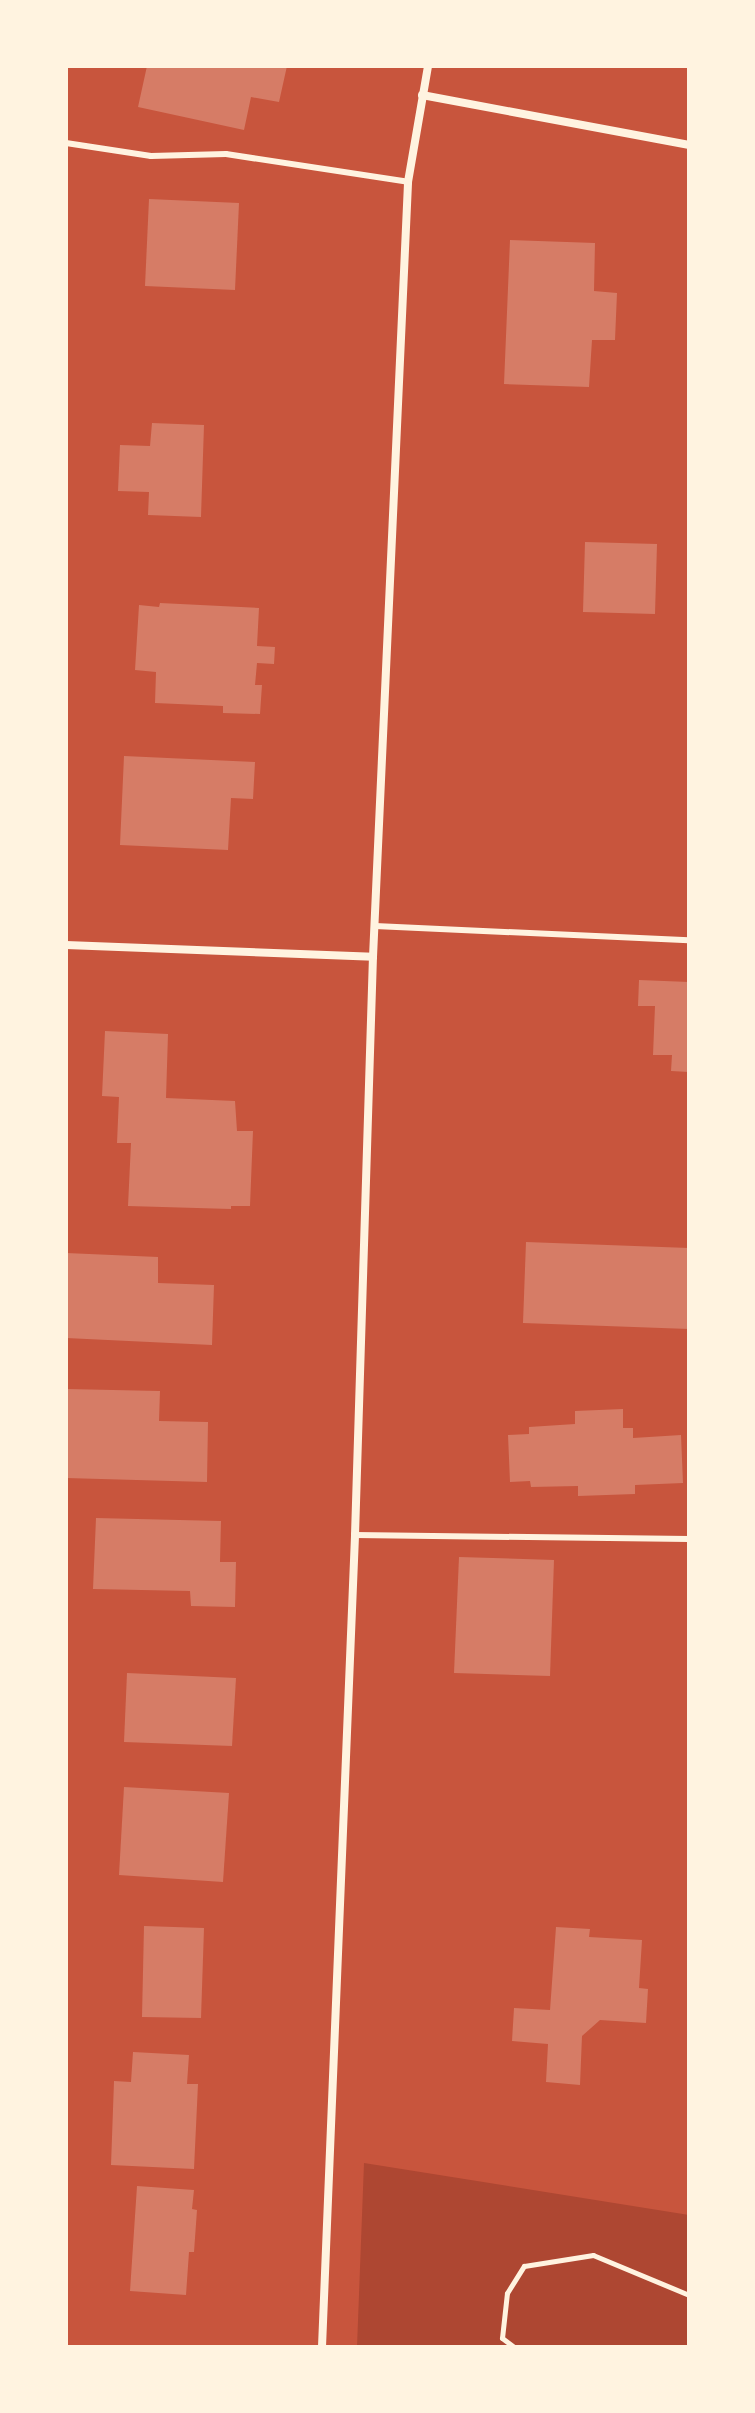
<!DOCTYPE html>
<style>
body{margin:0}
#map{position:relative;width:755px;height:2413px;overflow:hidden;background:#c8553d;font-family:"Archivo Narrow",sans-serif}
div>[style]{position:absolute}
.green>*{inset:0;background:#ae4732}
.building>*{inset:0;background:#d67c66}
.path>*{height:5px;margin:-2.5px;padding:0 2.5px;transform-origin:2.5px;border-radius:2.5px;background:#fff3e0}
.service>*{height:6px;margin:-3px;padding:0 3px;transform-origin:3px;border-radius:3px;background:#fff3e0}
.minor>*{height:8px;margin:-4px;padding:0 4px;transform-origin:4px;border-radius:4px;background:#fff3e0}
span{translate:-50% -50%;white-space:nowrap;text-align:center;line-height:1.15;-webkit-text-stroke:6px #fff3e0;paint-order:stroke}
.frame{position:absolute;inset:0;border:68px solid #fff3e0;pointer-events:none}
</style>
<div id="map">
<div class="green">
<div style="clip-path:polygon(364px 2163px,689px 2215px,689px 2347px,357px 2347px)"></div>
</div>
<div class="building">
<div style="clip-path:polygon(147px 66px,287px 66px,279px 102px,251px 97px,244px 130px,138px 107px)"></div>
<div style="clip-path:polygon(149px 199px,239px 203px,235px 290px,145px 286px)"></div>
<div style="clip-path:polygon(510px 240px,595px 243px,594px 291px,617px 293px,615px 340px,592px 340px,589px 387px,504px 384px)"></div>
<div style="clip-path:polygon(152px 423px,204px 425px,201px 517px,148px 515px,149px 492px,118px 491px,120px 445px,150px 446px)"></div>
<div style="clip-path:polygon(585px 542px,657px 544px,655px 614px,583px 612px)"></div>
<div style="clip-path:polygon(160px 603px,259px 608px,257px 646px,275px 647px,274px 664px,257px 663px,255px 685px,262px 685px,260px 714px,223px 713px,223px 706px,155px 703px,156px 672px,135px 670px,139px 605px,159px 607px)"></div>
<div style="clip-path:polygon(124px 756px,255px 762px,253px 799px,231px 798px,228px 850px,120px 845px)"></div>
<div style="clip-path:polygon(639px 980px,689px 982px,689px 1072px,671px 1071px,672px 1055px,653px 1055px,655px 1006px,638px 1006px)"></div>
<div style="clip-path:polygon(105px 1031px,168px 1034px,166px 1098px,235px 1101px,237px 1131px,253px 1131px,250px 1206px,231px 1206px,231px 1209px,128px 1206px,131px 1143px,117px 1143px,119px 1097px,102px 1096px)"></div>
<div style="clip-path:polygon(526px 1242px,689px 1248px,689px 1329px,523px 1323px)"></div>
<div style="clip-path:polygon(66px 1253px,158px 1257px,158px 1283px,214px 1285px,212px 1345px,66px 1338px)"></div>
<div style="clip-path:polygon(66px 1389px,160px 1391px,159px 1421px,208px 1422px,207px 1482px,66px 1478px)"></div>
<div style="clip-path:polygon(623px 1409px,623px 1428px,633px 1428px,633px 1438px,681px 1435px,683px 1483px,635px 1485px,635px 1494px,578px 1496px,578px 1486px,531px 1487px,530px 1481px,510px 1482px,508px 1435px,529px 1434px,529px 1427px,575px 1424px,575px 1411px)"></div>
<div style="clip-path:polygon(96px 1518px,221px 1521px,220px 1562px,236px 1562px,235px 1607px,191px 1606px,190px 1591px,93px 1589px)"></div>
<div style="clip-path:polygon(459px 1557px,554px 1560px,550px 1676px,454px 1673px)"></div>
<div style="clip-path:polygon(127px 1673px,236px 1678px,232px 1746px,124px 1742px)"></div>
<div style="clip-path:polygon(124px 1787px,229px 1793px,223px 1882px,119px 1875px)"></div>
<div style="clip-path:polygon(144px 1926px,204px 1928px,201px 2018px,142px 2017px)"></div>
<div style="clip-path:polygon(556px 1927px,590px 1929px,589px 1937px,642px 1940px,639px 1988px,648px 1989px,646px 2023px,600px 2020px,582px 2036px,580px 2085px,546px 2082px,548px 2044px,512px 2041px,514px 2008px,550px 2010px)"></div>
<div style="clip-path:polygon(133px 2052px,189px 2055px,187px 2084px,198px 2084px,194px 2169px,111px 2165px,114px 2081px,131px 2082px)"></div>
<div style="clip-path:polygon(137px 2186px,194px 2190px,192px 2209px,197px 2210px,194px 2252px,189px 2252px,186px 2295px,130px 2291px)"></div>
</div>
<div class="path">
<div style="left:514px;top:2347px;width:15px;rotate:-143deg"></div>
<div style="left:502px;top:2338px;width:45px;rotate:-83.7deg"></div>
<div style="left:507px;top:2293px;width:32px;rotate:-58deg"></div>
<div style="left:524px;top:2266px;width:70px;rotate:-9.1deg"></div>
<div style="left:593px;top:2255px;width:104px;rotate:22.6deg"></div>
</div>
<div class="service">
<div style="left:66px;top:143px;width:86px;rotate:8.7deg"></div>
<div style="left:151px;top:156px;width:75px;rotate:-1.5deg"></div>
<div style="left:226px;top:154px;width:184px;rotate:8.7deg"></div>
<div style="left:375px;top:926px;width:314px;rotate:2.6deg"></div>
<div style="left:355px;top:1535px;width:334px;rotate:0.7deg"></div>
</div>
<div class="minor">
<div style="left:422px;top:95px;width:272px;rotate:10.6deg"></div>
<div style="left:66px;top:945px;width:307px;rotate:2.2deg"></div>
<div style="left:322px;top:2347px;width:813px;rotate:-87.67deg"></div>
<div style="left:355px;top:1535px;width:578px;rotate:-88.22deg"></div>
<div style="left:373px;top:957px;width:776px;rotate:-87.41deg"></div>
<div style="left:408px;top:182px;width:118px;rotate:-80.2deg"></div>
</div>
<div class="frame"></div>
</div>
